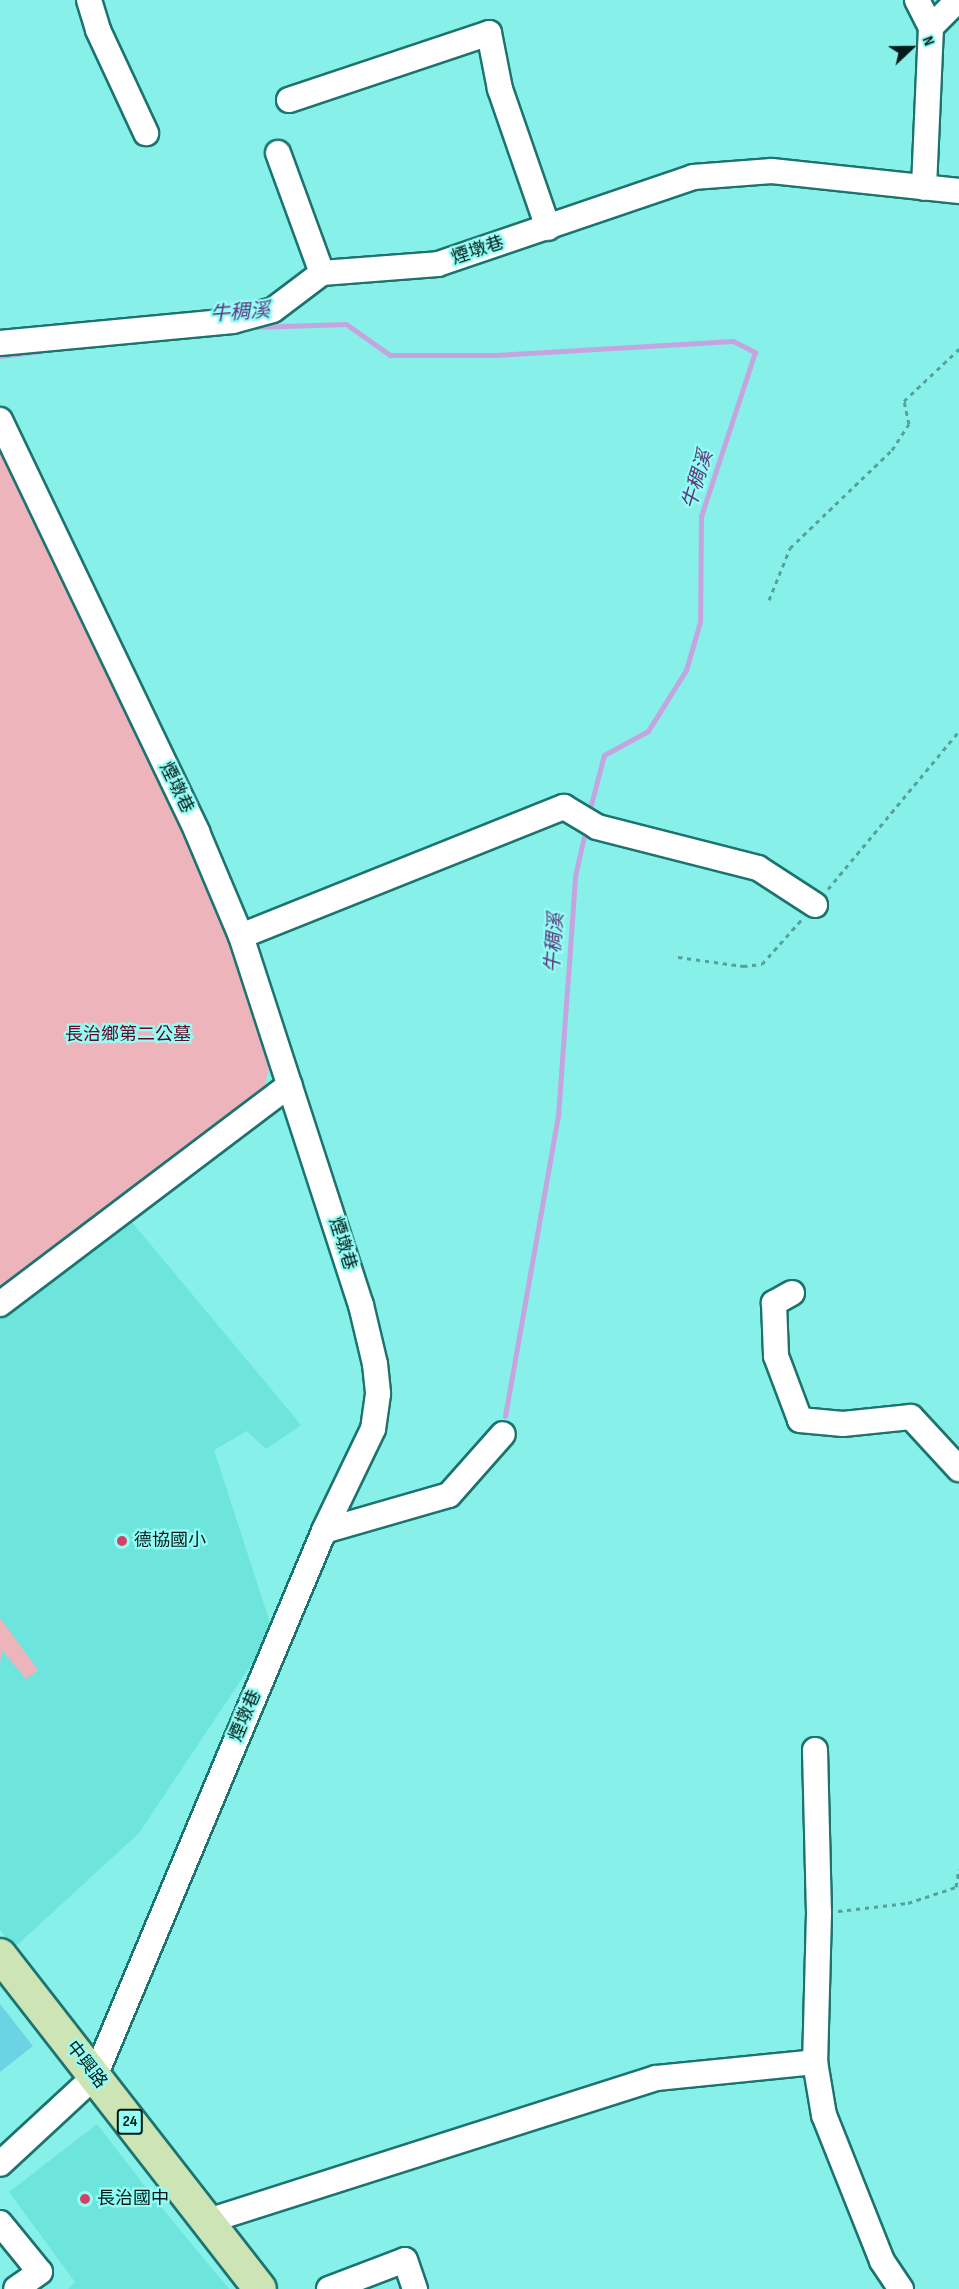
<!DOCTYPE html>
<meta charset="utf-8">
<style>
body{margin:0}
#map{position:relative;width:959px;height:2289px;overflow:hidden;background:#87f0e9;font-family:"Sofia Sans Condensed","Noto Sans TC",sans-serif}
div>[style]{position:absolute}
.built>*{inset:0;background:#6de5dd}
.green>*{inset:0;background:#eeb4bc}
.stream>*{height:5px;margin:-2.5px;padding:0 2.5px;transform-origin:2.5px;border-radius:2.5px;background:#c5a5df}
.building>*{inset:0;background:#6cd3e5}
.path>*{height:3px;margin-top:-1.5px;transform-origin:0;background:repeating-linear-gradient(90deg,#56a19c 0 4.5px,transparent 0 9px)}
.roads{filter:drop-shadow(2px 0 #1c736f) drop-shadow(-2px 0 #1c736f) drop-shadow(0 2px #1c736f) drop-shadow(0 -2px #1c736f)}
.minor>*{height:24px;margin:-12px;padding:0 12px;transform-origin:12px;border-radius:12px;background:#fff}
.major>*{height:32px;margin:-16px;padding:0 16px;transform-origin:16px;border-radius:16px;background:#cde5b5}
.dots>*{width:16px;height:16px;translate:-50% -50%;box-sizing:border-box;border:3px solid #94fef6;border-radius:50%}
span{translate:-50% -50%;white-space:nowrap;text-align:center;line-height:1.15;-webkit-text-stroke:4.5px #94fef6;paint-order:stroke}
.shield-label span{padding:2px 4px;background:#94fef6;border:2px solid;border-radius:4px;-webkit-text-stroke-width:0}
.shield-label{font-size:16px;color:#031a18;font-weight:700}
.street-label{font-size:18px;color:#031a18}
.park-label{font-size:18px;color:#600925}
.poi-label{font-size:18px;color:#031a18}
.left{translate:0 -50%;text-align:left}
.water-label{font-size:20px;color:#5e347a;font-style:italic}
.north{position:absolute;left:881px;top:18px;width:60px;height:60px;-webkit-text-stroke:4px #94fef6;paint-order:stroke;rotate:68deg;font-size:16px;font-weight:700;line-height:24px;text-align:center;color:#031a18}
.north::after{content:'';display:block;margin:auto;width:21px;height:27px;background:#031a18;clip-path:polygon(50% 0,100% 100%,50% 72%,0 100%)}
</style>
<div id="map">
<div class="built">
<div style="clip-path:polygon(126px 1215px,301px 1425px,266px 1449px,247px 1431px,214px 1450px,273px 1632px,139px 1833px,14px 1948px,0 1930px,0 1313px)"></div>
<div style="clip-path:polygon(97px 2124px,161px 2207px,229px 2289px,68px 2289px,75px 2282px,9px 2192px)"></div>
</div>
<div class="green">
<div style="clip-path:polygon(0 439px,196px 842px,272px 1055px,262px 1097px,0 1295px)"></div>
<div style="clip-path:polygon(0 1618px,38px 1670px,26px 1679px,2px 1650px,0 1663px)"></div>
</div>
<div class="stream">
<div style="left:253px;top:327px;width:93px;rotate:-1.8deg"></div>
<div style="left:346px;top:324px;width:54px;rotate:35.2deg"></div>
<div style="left:390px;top:355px;width:106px"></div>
<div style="left:496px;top:355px;width:237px;rotate:-3.4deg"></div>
<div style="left:733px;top:341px;width:25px;rotate:27deg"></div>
<div style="left:755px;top:352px;width:173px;rotate:108.2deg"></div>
<div style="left:701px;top:516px;width:106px;rotate:90.5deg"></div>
<div style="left:700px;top:622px;width:50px;rotate:106.3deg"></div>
<div style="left:686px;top:670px;width:72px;rotate:121.9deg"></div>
<div style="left:648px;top:731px;width:50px;rotate:151.4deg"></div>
<div style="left:604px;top:755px;width:63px;rotate:104.7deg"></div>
<div style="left:0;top:356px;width:41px;rotate:-7deg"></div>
<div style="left:505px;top:1416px;width:305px;rotate:-80deg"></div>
<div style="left:558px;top:1116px;width:241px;rotate:-85.9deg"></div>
<div style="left:575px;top:876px;width:49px;rotate:-77.1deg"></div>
</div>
<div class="building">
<div style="clip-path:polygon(0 2004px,33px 2046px,0 2072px)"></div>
</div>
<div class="path">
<div style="left:769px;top:600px;width:56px;rotate:-68deg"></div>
<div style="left:790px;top:548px;width:141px;rotate:-43.9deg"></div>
<div style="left:892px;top:450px;width:31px;rotate:-57deg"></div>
<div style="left:909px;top:424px;width:24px;rotate:-102deg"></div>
<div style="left:904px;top:401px;width:76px;rotate:-43.4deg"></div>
<div style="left:828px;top:889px;width:205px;rotate:-50.3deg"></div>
<div style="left:678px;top:957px;width:66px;rotate:7.9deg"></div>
<div style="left:743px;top:966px;width:19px;rotate:-6deg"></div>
<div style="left:762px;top:964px;width:60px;rotate:-48.4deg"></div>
<div style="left:838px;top:1911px;width:70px;rotate:-6.5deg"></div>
<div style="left:908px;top:1903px;width:51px;rotate:-18.4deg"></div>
<div style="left:956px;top:1887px;width:18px;rotate:-81deg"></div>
</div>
<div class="roads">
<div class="minor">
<div style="left:89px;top:0;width:31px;rotate:73deg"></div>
<div style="left:98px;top:30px;width:114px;rotate:65deg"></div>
<div style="left:917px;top:0;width:30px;rotate:63deg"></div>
<div style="left:931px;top:27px;width:161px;rotate:92.5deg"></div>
<div style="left:931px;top:27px;width:38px;rotate:-45deg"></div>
<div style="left:289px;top:100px;width:211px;rotate:-18.5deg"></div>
<div style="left:489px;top:33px;width:57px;rotate:78.9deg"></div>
<div style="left:500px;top:89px;width:147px;rotate:70.9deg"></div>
<div style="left:278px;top:153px;width:128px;rotate:69.9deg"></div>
<div style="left:0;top:343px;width:234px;rotate:-5.4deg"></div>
<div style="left:233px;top:321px;width:41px;rotate:-15.4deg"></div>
<div style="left:273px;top:310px;width:61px;rotate:-37.1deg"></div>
<div style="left:322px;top:273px;width:116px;rotate:-4.4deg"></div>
<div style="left:438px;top:264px;width:269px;rotate:-18.8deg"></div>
<div style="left:693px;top:177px;width:79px;rotate:-4.3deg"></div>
<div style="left:772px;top:171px;width:188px;rotate:6.1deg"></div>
<div style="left:0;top:420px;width:457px;rotate:64.4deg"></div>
<div style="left:197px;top:832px;width:113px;rotate:67.1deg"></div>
<div style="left:241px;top:936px;width:388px;rotate:72deg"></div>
<div style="left:361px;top:1305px;width:61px;rotate:76.7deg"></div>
<div style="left:375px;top:1364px;width:30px;rotate:84deg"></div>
<div style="left:378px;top:1394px;width:35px;rotate:98deg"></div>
<div style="left:373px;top:1429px;width:113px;rotate:115.7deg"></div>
<div style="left:324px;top:1531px;width:591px;rotate:112.79deg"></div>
<div style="left:95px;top:2076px;width:129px;rotate:137.2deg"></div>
<div style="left:241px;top:936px;width:348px;rotate:-21.8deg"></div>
<div style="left:564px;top:807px;width:39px;rotate:31deg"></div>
<div style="left:597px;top:827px;width:166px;rotate:14.3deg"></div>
<div style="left:758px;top:868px;width:68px;rotate:33deg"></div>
<div style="left:792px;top:1293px;width:21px;rotate:151deg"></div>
<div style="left:774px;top:1303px;width:53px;rotate:87.8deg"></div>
<div style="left:776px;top:1356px;width:68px;rotate:69.4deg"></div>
<div style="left:800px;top:1420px;width:43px;rotate:5.3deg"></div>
<div style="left:843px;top:1424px;width:68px;rotate:-5.9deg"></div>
<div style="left:911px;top:1417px;width:71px;rotate:47.3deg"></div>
<div style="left:0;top:1304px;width:363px;rotate:-37.1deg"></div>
<div style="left:324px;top:1531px;width:130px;rotate:-16.1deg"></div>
<div style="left:449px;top:1495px;width:81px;rotate:-48.5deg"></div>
<div style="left:815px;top:1750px;width:163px;rotate:88.6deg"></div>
<div style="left:819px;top:1913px;width:149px;rotate:91.5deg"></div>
<div style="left:815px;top:2062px;width:54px;rotate:80.4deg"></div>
<div style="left:824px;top:2115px;width:157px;rotate:68.3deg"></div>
<div style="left:882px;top:2261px;width:34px;rotate:56deg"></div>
<div style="left:208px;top:2221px;width:470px;rotate:-17.7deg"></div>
<div style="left:656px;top:2078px;width:160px;rotate:-5.7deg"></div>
<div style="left:0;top:2223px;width:63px;rotate:50.8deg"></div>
<div style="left:40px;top:2272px;width:29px;rotate:145deg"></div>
<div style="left:329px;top:2289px;width:81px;rotate:-20.9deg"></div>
<div style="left:405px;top:2260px;width:31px;rotate:71deg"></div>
</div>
<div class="major">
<div style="left:0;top:1955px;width:423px;rotate:52.1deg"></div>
</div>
</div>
<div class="dots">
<div style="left:122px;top:1541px;background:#d24266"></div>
<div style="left:85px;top:2199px;background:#d24266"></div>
</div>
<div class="shield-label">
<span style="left:130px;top:2122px">24</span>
</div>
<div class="street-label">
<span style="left:478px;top:251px;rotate:-18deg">煙墩巷</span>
<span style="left:176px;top:788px;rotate:64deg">煙墩巷</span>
<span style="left:342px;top:1244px;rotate:73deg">煙墩巷</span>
<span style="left:246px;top:1716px;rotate:-67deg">煙墩巷</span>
<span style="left:86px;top:2065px;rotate:52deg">中興路</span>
</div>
<div class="park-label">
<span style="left:128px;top:1035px">長治鄉第二公墓</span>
</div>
<div class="poi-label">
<span class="left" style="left:134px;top:1541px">德協國小</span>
<span class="left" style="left:97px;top:2199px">長治國中</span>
</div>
<div class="water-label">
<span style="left:240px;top:313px;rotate:-4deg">牛稠溪</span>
<span style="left:698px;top:480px;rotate:-73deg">牛稠溪</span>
<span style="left:555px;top:943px;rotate:-86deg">牛稠溪</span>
</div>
<div class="north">N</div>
</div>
